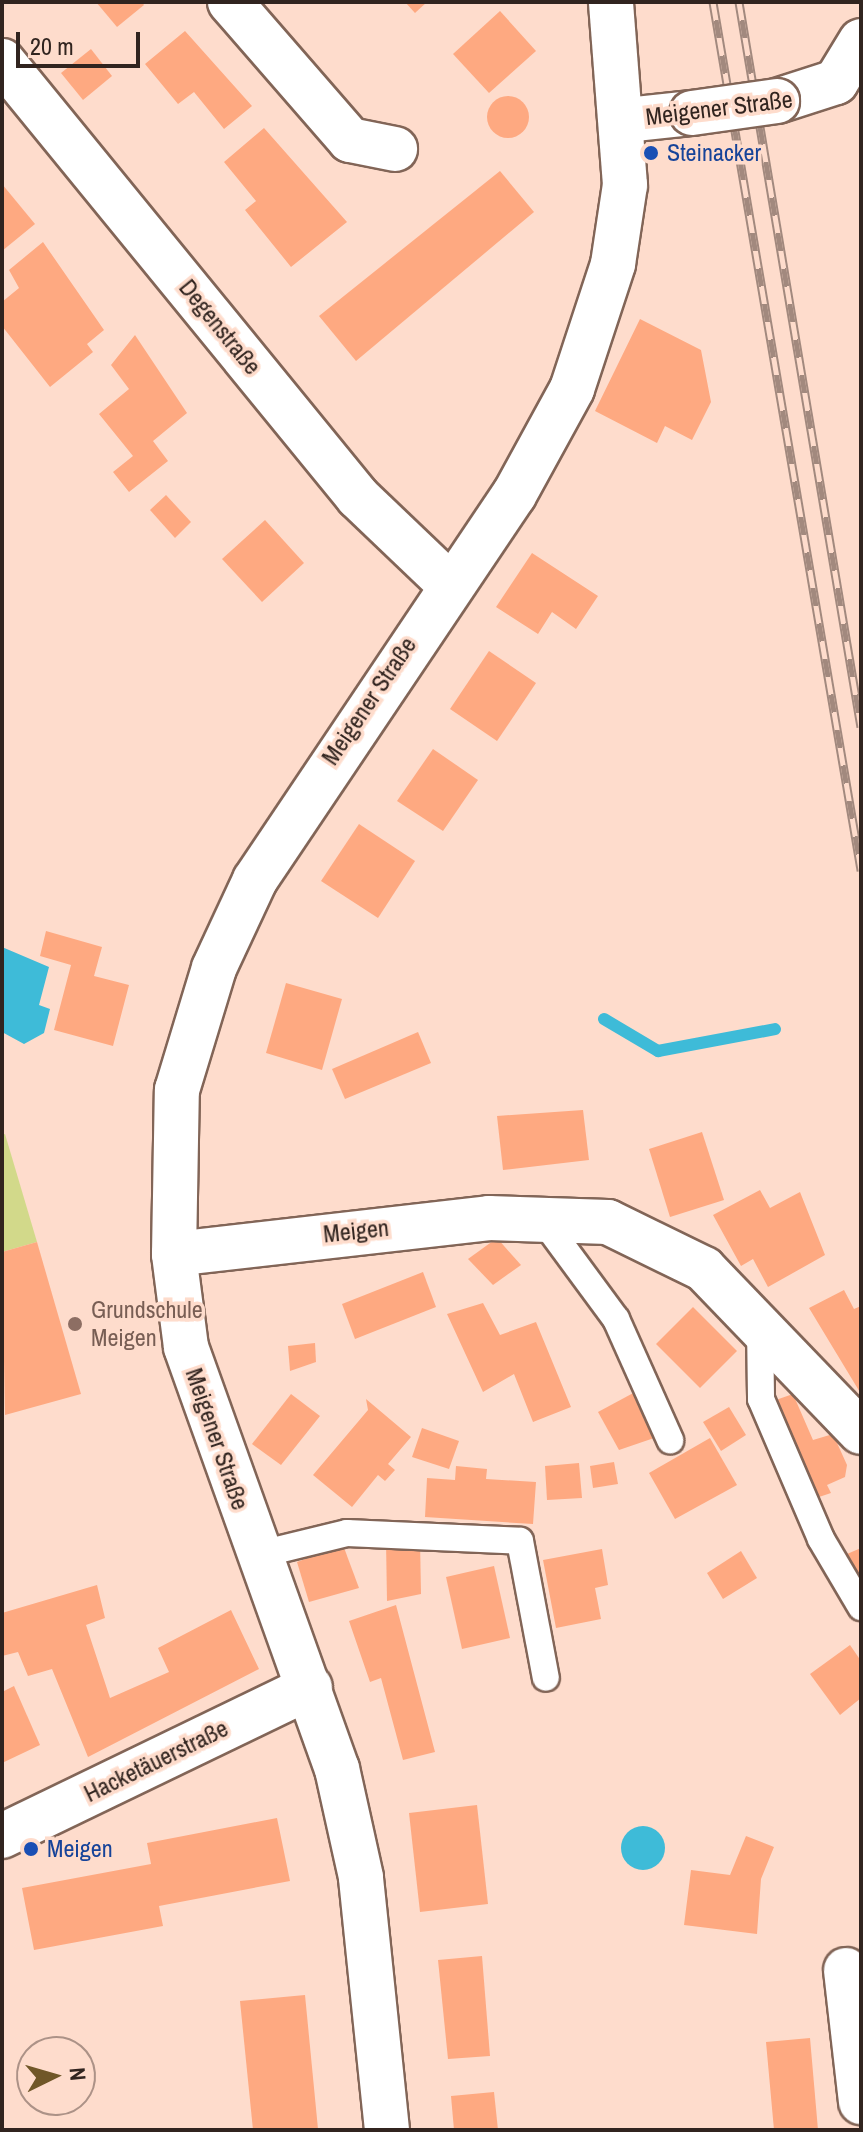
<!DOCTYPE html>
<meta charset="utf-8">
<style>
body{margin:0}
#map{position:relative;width:863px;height:2132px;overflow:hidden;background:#fedccc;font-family:"Archivo Narrow",sans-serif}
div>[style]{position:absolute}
.green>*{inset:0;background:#d2d98a}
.water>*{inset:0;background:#3ebbd8}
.round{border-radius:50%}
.stream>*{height:12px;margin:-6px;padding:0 6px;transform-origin:6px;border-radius:6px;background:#3ebbd8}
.building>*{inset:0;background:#fea981}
.roads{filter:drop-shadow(2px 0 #826557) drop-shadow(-2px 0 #826557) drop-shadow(0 2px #826557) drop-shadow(0 -2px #826557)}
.lane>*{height:26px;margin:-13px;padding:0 13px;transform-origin:13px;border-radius:13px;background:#fff}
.street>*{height:44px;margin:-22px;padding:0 22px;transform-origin:22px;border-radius:22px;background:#fff}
.secondary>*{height:44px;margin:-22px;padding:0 22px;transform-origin:22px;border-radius:22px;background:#fff}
.rail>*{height:9px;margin-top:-4.5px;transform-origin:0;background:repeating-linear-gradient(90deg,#fedccc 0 18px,#a2897e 0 36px);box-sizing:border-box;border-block:2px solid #a2897e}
.bridges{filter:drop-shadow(2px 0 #826557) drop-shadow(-2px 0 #826557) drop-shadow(0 2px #826557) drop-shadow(0 -2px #826557)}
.street-bridge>*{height:44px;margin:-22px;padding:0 22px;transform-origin:22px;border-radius:22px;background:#fff}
.dots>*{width:22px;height:22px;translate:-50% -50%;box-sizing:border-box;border:4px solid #fedccc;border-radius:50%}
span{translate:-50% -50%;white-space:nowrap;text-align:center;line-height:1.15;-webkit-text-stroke:7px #fedccc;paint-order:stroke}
.street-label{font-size:24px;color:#31241f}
.transit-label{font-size:24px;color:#164399}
.left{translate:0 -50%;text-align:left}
.education-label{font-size:24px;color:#785e54}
.frame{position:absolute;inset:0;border:4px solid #31241f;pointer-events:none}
.north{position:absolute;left:16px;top:2036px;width:80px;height:80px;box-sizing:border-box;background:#fedccc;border:2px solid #ac9287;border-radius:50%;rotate:85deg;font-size:22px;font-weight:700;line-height:32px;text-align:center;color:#31241f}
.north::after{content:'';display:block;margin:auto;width:28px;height:36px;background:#705728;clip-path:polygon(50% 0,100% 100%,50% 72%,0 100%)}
.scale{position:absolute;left:16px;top:32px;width:124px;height:36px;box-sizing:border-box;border:4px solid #31241f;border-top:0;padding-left:10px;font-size:24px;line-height:28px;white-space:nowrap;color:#31241f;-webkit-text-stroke:6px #fedccc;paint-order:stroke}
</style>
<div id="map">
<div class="green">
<div style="clip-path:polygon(5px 1134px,37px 1242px,2px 1252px,2px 1135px)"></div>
</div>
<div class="water">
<div style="clip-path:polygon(2px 947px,49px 967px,39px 1005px,50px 1009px,44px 1033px,24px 1044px,2px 1032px)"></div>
<div class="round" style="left:621px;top:1826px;width:44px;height:44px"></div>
</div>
<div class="stream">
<div style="left:604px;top:1019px;width:63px;rotate:30.7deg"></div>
<div style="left:658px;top:1051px;width:119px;rotate:-10.6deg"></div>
</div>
<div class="building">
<div style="clip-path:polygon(96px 2px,142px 2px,144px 5px,117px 27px)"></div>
<div style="clip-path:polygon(405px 2px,427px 2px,415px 13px)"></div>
<div style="clip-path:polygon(500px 11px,536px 51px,489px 93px,453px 54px)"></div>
<div style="clip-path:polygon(185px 31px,252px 106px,224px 129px,194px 92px,178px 104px,145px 64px)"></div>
<div style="clip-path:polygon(91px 49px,112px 76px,83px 100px,61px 73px)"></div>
<div class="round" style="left:487px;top:96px;width:42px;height:42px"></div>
<div style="clip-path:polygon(264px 128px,347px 222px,291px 267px,245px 210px,256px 201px,224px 162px)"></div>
<div style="clip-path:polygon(500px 171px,534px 212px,356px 361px,319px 316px)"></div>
<div style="clip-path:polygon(2px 184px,35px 224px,2px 251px)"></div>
<div style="clip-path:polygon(43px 242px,104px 330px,87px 344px,93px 352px,50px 387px,2px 326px,2px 302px,19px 288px,9px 270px)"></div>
<div style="clip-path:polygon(640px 319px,701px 350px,711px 402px,692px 440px,665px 426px,657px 443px,595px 411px)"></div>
<div style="clip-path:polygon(135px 335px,187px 413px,153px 441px,168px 461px,129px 492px,113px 472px,133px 456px,99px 414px,129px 389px,111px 365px)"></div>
<div style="clip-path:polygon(166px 495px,191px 522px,175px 538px,150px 510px)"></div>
<div style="clip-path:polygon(265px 520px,304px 563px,262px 602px,222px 559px)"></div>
<div style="clip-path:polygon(532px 553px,598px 596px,576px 629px,552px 612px,538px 634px,496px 607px)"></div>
<div style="clip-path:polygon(489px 651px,536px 683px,497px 741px,450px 709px)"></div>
<div style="clip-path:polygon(433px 749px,478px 780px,443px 831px,397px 801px)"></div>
<div style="clip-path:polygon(359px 824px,415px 861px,378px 918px,321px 881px)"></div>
<div style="clip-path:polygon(46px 931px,102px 947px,94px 976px,129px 985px,113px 1046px,54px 1030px,71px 965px,40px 956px)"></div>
<div style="clip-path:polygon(286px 983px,342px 999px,322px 1070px,266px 1053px)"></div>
<div style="clip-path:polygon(418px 1032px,431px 1063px,345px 1099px,332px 1069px)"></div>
<div style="clip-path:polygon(583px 1110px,589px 1160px,503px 1170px,497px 1116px)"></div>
<div style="clip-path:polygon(702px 1132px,724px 1200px,670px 1217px,649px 1149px)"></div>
<div style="clip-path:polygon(760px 1190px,770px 1208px,800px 1192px,825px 1255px,768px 1287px,753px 1259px,741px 1266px,713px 1215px)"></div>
<div style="clip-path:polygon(497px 1238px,521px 1265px,493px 1285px,468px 1259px)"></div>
<div style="clip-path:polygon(37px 1242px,81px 1394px,5px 1415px,2px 1252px)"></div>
<div style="clip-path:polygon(423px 1272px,436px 1307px,355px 1339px,342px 1304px)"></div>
<div style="clip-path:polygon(844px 1290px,854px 1309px,861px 1306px,861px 1394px,809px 1308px)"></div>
<div style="clip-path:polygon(483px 1303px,500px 1335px,536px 1322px,571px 1407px,533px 1422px,514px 1374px,483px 1392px,447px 1314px)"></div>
<div style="clip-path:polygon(693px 1307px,737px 1351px,700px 1388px,656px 1344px)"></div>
<div style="clip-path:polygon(315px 1343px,316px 1362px,290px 1371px,288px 1346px)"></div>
<div style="clip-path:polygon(637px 1391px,657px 1437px,619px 1450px,598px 1412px)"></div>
<div style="clip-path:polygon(291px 1394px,320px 1416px,281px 1465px,252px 1444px)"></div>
<div style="clip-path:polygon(793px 1394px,813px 1440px,833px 1434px,847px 1465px,845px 1477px,827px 1485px,831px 1493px,813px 1499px,770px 1402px)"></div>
<div style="clip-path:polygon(366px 1399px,411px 1437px,388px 1464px,395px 1470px,385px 1481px,378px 1475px,352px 1507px,313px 1475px,368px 1410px)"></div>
<div style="clip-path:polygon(729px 1407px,746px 1435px,721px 1451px,703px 1422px)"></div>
<div style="clip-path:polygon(422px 1428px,459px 1441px,449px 1469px,412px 1457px)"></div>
<div style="clip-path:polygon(710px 1438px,737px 1485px,675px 1519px,649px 1473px)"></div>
<div style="clip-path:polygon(614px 1462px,618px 1484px,593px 1488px,590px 1466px)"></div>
<div style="clip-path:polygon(579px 1463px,582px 1498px,547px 1500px,545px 1466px)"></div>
<div style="clip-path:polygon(456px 1466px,487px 1469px,486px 1479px,536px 1482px,533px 1524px,425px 1517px,427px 1478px,455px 1480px)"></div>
<div style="clip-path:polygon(420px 1540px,421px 1594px,387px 1601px,386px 1541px)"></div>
<div style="clip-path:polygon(343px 1545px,359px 1588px,309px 1602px,297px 1562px)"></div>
<div style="clip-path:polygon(861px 1548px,861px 1578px,847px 1554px)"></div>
<div style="clip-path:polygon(602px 1549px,608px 1585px,595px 1588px,601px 1619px,556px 1628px,543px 1560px)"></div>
<div style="clip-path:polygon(741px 1551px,757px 1578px,723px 1599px,707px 1573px)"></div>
<div style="clip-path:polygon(494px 1566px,510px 1638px,462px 1649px,446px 1577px)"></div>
<div style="clip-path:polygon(97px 1585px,105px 1618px,86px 1625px,110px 1698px,169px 1672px,158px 1648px,231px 1610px,259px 1669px,88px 1757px,52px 1669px,28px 1676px,18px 1652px,2px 1656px,2px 1613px)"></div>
<div style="clip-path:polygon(396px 1605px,435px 1752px,403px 1760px,381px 1678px,370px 1682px,349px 1621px)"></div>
<div style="clip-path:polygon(850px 1645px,861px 1661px,861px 1698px,840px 1715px,810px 1674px)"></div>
<div style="clip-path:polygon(14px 1686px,40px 1745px,2px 1763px,2px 1692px)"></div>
<div style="clip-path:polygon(477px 1805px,488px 1904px,420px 1912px,409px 1813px)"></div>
<div style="clip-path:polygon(277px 1818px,290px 1881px,159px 1906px,163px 1926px,34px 1950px,22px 1888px,151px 1864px,147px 1843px)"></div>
<div style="clip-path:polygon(746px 1836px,774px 1847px,761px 1879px,757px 1934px,684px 1925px,691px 1870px,730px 1875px)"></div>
<div style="clip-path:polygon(482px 1956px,490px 2056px,448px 2059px,438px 1960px)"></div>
<div style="clip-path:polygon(305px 1995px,318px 2129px,253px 2130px,240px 2001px)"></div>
<div style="clip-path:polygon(810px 2038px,818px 2130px,774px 2130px,766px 2042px)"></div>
<div style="clip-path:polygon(494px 2092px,498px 2130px,454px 2130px,451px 2096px)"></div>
</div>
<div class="roads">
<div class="lane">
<div style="left:540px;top:1216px;width:128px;rotate:53.6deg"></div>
<div style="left:616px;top:1319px;width:133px;rotate:65.9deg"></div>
<div style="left:760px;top:1325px;width:74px;rotate:89.2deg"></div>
<div style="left:761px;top:1399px;width:152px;rotate:66.8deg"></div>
<div style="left:821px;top:1539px;width:79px;rotate:59.5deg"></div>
<div style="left:257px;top:1555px;width:93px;rotate:-13.7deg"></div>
<div style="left:347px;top:1533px;width:173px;rotate:2.6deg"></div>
<div style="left:520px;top:1541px;width:139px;rotate:79.3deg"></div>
</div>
<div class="street">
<div style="left:230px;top:2px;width:183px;rotate:49deg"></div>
<div style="left:350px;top:140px;width:46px;rotate:11.3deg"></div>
<div style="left:2px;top:61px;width:563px;rotate:50.77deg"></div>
<div style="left:358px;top:497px;width:124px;rotate:43.7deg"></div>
<div style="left:777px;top:101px;width:62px;rotate:-17.9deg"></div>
<div style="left:836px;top:82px;width:48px;rotate:-58.6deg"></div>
<div style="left:626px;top:120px;width:66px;rotate:-6.1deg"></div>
<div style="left:174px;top:1254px;width:317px;rotate:-6.5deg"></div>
<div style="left:489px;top:1218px;width:119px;rotate:1.9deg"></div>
<div style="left:608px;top:1222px;width:107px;rotate:26.1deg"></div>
<div style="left:704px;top:1269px;width:226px;rotate:46.1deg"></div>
<div style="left:2px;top:1836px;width:342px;rotate:-25.8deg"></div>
<div style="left:846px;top:1970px;width:133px;rotate:83.5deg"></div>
</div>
<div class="secondary">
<div style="left:387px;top:2130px;width:254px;rotate:-95.9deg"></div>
<div style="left:361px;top:1877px;width:111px;rotate:-102.5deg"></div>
<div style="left:337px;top:1769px;width:448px;rotate:-109.7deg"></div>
<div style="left:186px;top:1347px;width:94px;rotate:-97.4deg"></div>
<div style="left:174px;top:1254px;width:164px;rotate:-89deg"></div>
<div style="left:177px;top:1090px;width:127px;rotate:-73.1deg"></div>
<div style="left:214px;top:968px;width:97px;rotate:-65deg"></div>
<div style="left:255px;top:880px;width:464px;rotate:-56.1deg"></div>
<div style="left:514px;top:495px;width:121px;rotate:-61.3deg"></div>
<div style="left:572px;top:389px;width:132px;rotate:-71.8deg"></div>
<div style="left:613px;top:264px;width:80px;rotate:-81.4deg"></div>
<div style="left:625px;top:185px;width:184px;rotate:-94.4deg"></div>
</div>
</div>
<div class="rail">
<div style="left:713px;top:2px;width:881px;rotate:80.32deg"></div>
<div style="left:739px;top:2px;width:735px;rotate:80.45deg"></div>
</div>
<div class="bridges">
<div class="street-bridge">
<div style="left:692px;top:113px;width:86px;rotate:-8deg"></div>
</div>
</div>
<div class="dots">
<div style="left:651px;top:153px;background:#1a4fb4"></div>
<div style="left:75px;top:1324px;background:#8d6e63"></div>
<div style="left:31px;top:1849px;background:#1a4fb4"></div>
</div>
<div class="street-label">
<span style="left:719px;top:108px;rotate:-7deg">Meigener Straße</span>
<span style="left:220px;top:327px;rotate:51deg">Degenstraße</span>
<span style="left:369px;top:701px;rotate:-56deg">Meigener Straße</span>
<span style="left:356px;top:1231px;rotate:-6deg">Meigen</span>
<span style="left:217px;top:1439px;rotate:71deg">Meigener Straße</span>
<span style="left:156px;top:1761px;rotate:-26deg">Hacketäuerstraße</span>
</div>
<div class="transit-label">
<span class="left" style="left:667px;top:153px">Steinacker</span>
<span class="left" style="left:47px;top:1849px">Meigen</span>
</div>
<div class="education-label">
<span class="left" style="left:91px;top:1324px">Grundschule<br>Meigen</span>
</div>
<div class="frame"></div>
<div class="north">N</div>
<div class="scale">20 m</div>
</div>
